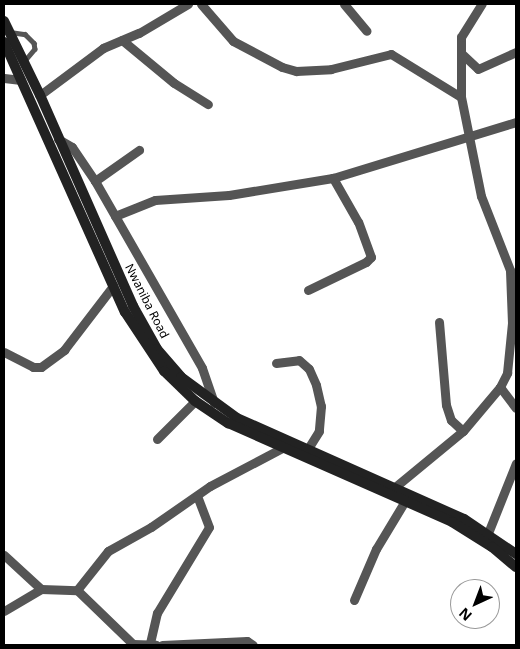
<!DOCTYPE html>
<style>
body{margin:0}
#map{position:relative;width:520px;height:649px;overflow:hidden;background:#fff;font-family:"Noto Sans",sans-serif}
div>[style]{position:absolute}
.lane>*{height:4.5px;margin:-2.25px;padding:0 2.25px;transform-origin:2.25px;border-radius:2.25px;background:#555}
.street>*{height:9px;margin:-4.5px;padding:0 4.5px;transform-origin:4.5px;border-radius:4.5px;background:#555}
.secondary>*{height:10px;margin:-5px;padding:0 5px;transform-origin:5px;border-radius:5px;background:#222}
span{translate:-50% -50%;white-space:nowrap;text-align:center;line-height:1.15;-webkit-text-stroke:5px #fff;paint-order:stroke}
.street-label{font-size:12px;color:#000}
.frame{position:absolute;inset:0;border:5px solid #000;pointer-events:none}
.north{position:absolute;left:450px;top:579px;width:50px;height:50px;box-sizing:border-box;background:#fff;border:1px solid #999;border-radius:50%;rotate:223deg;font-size:14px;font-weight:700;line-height:20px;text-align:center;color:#000}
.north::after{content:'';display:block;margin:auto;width:18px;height:22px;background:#000;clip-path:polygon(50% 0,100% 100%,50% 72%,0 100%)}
</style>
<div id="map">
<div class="lane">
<div style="left:10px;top:32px;width:15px;rotate:8deg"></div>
<div style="left:25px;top:34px;width:13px;rotate:45deg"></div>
<div style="left:34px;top:43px;width:6px;rotate:81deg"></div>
<div style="left:35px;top:49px;width:17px;rotate:130deg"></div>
</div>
<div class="street">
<div style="left:201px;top:4px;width:49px;rotate:49.1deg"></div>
<div style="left:233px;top:41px;width:55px;rotate:28deg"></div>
<div style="left:282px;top:67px;width:15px;rotate:16deg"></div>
<div style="left:296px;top:71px;width:35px;rotate:-3deg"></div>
<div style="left:331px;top:69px;width:62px;rotate:-14deg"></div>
<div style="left:391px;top:54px;width:82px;rotate:31.6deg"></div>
<div style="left:344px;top:4px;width:35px;rotate:50deg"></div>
<div style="left:122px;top:40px;width:67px;rotate:39.6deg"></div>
<div style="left:174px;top:83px;width:40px;rotate:32deg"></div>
<div style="left:461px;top:53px;width:23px;rotate:43deg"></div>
<div style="left:478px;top:69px;width:42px;rotate:-24.1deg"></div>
<div style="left:4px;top:78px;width:17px;rotate:7deg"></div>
<div style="left:40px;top:95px;width:79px;rotate:-36.7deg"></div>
<div style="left:103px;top:48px;width:39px;rotate:-23deg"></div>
<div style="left:139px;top:33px;width:57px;rotate:-30.6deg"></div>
<div style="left:58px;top:139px;width:16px;rotate:30deg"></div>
<div style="left:72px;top:147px;width:41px;rotate:55.9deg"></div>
<div style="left:95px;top:181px;width:215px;rotate:60.2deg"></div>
<div style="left:202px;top:368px;width:37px;rotate:71deg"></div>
<div style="left:95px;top:181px;width:54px;rotate:-35.2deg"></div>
<div style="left:115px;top:216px;width:43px;rotate:-21.8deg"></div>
<div style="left:155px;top:200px;width:74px;rotate:-3.9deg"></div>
<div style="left:229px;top:195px;width:105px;rotate:-9.3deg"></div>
<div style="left:333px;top:178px;width:191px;rotate:-17deg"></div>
<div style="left:308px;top:290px;width:64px;rotate:-25.8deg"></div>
<div style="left:366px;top:262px;width:7px;rotate:-45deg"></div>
<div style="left:371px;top:257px;width:37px;rotate:-110deg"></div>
<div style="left:358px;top:222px;width:51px;rotate:-119.6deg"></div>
<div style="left:439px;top:322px;width:83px;rotate:85.2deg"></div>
<div style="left:446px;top:405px;width:16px;rotate:72deg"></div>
<div style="left:451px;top:420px;width:16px;rotate:43deg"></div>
<div style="left:4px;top:352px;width:33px;rotate:27deg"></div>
<div style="left:33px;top:367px;width:8px"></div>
<div style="left:41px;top:367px;width:29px;rotate:-36deg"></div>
<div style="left:64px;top:350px;width:81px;rotate:-52.6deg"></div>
<div style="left:276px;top:363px;width:23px;rotate:-7deg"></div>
<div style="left:299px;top:360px;width:13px;rotate:42deg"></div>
<div style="left:309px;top:369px;width:17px;rotate:66deg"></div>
<div style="left:316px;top:385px;width:22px;rotate:77deg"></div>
<div style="left:321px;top:406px;width:25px;rotate:95deg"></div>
<div style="left:319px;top:431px;width:22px;rotate:122deg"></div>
<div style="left:500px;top:387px;width:26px;rotate:53deg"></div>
<div style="left:157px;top:439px;width:54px;rotate:-45deg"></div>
<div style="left:395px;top:487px;width:88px;rotate:-39.5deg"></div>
<div style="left:463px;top:431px;width:57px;rotate:-49.9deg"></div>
<div style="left:500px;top:387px;width:16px;rotate:-63deg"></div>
<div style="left:507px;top:373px;width:50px;rotate:-84.3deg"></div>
<div style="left:512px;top:323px;width:53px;rotate:-92.2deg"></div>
<div style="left:510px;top:270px;width:79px;rotate:-111.4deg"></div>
<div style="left:481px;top:196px;width:101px;rotate:-101.4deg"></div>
<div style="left:461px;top:97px;width:60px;rotate:-90deg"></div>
<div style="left:461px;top:37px;width:39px;rotate:-58deg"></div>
<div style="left:488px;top:533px;width:75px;rotate:-68.2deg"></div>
<div style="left:4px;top:555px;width:50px;rotate:42.6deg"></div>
<div style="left:41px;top:589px;width:36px;rotate:2deg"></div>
<div style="left:77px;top:590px;width:50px;rotate:-51.5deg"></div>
<div style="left:108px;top:551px;width:49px;rotate:-29.2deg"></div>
<div style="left:151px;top:527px;width:72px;rotate:-34.8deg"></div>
<div style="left:210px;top:486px;width:81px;rotate:-27.8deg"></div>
<div style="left:77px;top:590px;width:78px;rotate:44deg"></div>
<div style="left:133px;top:644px;width:23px;rotate:2deg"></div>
<div style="left:354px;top:600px;width:56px;rotate:-66.7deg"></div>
<div style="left:376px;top:549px;width:56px;rotate:-58.9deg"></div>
<div style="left:4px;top:611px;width:43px;rotate:-30.7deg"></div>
<div style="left:150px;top:643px;width:31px;rotate:-77deg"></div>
<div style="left:157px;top:613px;width:100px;rotate:-58.8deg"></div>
<div style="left:209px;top:527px;width:33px;rotate:-111deg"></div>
<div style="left:162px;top:645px;width:85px;rotate:-2.7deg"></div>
<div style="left:247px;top:641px;width:7px;rotate:34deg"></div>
</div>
<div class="secondary">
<div style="left:4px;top:21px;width:82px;rotate:64.1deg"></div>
<div style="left:40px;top:95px;width:231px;rotate:66.2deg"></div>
<div style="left:133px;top:306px;width:49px;rotate:60.8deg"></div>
<div style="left:157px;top:349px;width:37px;rotate:49deg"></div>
<div style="left:181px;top:377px;width:69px;rotate:36.2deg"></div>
<div style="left:237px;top:418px;width:248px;rotate:24deg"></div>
<div style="left:464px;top:519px;width:63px;rotate:33.9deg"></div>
<div style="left:4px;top:42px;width:296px;rotate:65.9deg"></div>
<div style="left:125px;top:312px;width:71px;rotate:56.5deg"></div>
<div style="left:164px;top:371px;width:43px;rotate:44.1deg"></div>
<div style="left:195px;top:401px;width:40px;rotate:34deg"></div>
<div style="left:228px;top:423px;width:245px;rotate:23.8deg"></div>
<div style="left:452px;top:522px;width:47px;rotate:32deg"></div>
<div style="left:492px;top:547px;width:31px;rotate:40deg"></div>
</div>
<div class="street-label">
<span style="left:147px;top:301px;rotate:63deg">Nwaniba Road</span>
</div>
<div class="frame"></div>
<div class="north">N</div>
</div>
